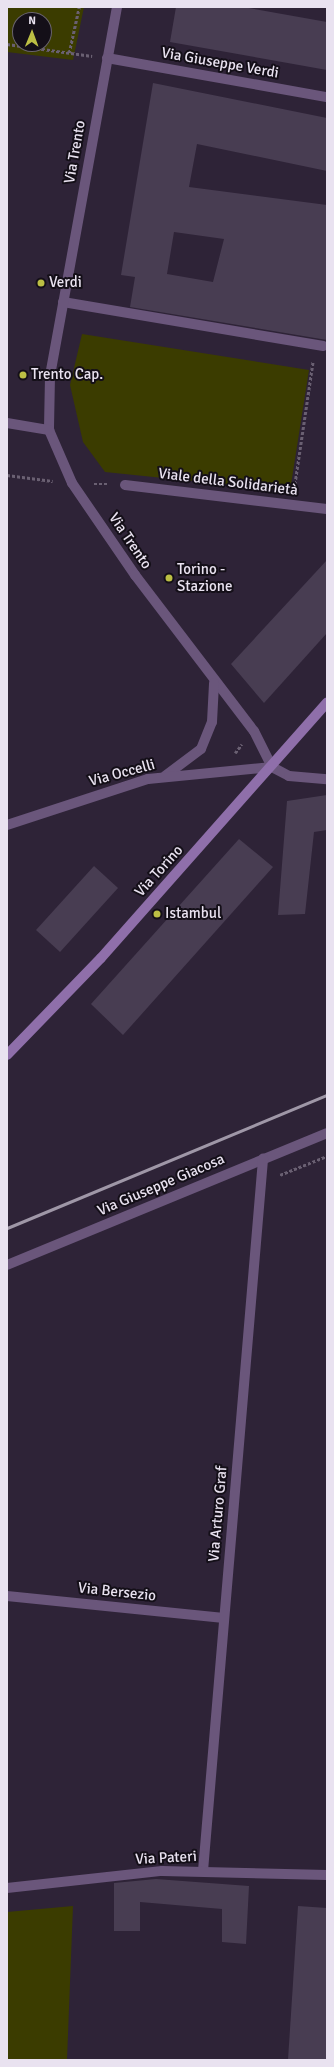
<!DOCTYPE html>
<meta charset="utf-8">
<style>
body{margin:0}
#map{position:relative;width:334px;height:2067px;overflow:hidden;background:#2e2337;font-family:Signika,sans-serif}
div>[style]{position:absolute}
.green>*{inset:0;background:#3b3c00}
.building>*{inset:0;background:#483d52}
.path>*{height:2.5px;margin-top:-1.25px;transform-origin:0;background:repeating-linear-gradient(90deg,#6a6072 0 3px,transparent 0 5px)}
.service>*{height:10px;margin:-5px;padding:0 5px;transform-origin:5px;border-radius:5px;background:#6a567b}
.minor>*{height:10px;margin:-5px;padding:0 5px;transform-origin:5px;border-radius:5px;background:#6a567b}
.secondary>*{height:10px;margin:-5px;padding:0 5px;transform-origin:5px;border-radius:5px;background:#8f6faa}
.rail>*{height:3px;margin:-1.5px;padding:0 1.5px;transform-origin:1.5px;border-radius:1.5px;background:#9f97a7}
.dots>*{width:11px;height:11px;translate:-50% -50%;box-sizing:border-box;border:2px solid #140f18;border-radius:50%}
span{translate:-50% -50%;white-space:nowrap;text-align:center;line-height:1.15;-webkit-text-stroke:4px #140f18;paint-order:stroke}
.street-label{font-size:15px;color:#e9e2f0}
.poi-label{font-size:15px;color:#e9e2f0}
.left{translate:0 -50%;text-align:left}
.frame{position:absolute;inset:0;border:8px solid #e9e2f0;pointer-events:none}
.north{position:absolute;left:12px;top:12px;width:40px;height:40px;box-sizing:border-box;background:#140f18;border:1px solid #69636e;border-radius:50%;rotate:1deg;font-size:11px;font-weight:700;line-height:16px;text-align:center;color:#e9e2f0}
.north::after{content:'';display:block;margin:auto;width:14px;height:18px;background:#bcbf44;clip-path:polygon(50% 0,100% 100%,50% 72%,0 100%)}
</style>
<div id="map">
<div class="green">
<div style="clip-path:polygon(evenodd,7px 7px,84px 7px,73px 60px,7px 52px,7px 7px,20px 20px,44px 20px,44px 44px,20px 44px,20px 20px)"></div>
<div style="clip-path:polygon(82px 334px,309px 370px,290px 491px,105px 472px,83px 442px,70px 385px)"></div>
<div style="clip-path:polygon(73px 1906px,67px 2060px,7px 2060px,7px 1912px)"></div>
</div>
<div class="building">
<div style="clip-path:polygon(176px 7px,243px 7px,327px 22px,327px 70px,170px 42px)"></div>
<div style="clip-path:polygon(evenodd,153px 83px,327px 118px,327px 171px,197px 144px,189px 187px,327px 205px,327px 340px,130px 307px,135px 277px,121px 275px,153px 83px,174px 232px,224px 239px,213px 282px,167px 274px,174px 232px)"></div>
<div style="clip-path:polygon(327px 560px,327px 633px,264px 703px,231px 664px)"></div>
<div style="clip-path:polygon(327px 795px,327px 830px,314px 832px,305px 914px,278px 915px,287px 801px)"></div>
<div style="clip-path:polygon(239px 839px,273px 867px,123px 1035px,91px 1004px)"></div>
<div style="clip-path:polygon(94px 866px,118px 888px,60px 952px,36px 930px)"></div>
<div style="clip-path:polygon(156px 1879px,249px 1886px,246px 1944px,222px 1942px,222px 1909px,140px 1902px,140px 1931px,114px 1931px,114px 1883px)"></div>
<div style="clip-path:polygon(298px 1906px,327px 1908px,327px 2060px,288px 2060px)"></div>
</div>
<div class="path">
<div style="left:7px;top:44px;width:86px;rotate:8deg"></div>
<div style="left:69px;top:53px;width:47px;rotate:-77.7deg"></div>
<div style="left:7px;top:475px;width:46px;rotate:7.4deg"></div>
<div style="left:94px;top:484px;width:15px"></div>
<div style="left:294px;top:489px;width:129px;rotate:-81.6deg"></div>
<div style="left:235px;top:753px;width:11px;rotate:-52deg"></div>
<div style="left:280px;top:1175px;width:51px;rotate:-22deg"></div>
</div>
<div class="service">
<div style="left:63px;top:302px;width:264px;rotate:9.6deg"></div>
<div style="left:125px;top:485px;width:203px;rotate:6.8deg"></div>
</div>
<div class="minor">
<div style="left:117px;top:7px;width:375px;rotate:100.3deg"></div>
<div style="left:50px;top:376px;width:54px;rotate:91.1deg"></div>
<div style="left:49px;top:430px;width:58px;rotate:66.5deg"></div>
<div style="left:72px;top:483px;width:112px;rotate:55.6deg"></div>
<div style="left:135px;top:575px;width:196px;rotate:52.7deg"></div>
<div style="left:254px;top:731px;width:40px;rotate:63.4deg"></div>
<div style="left:107px;top:58px;width:223px;rotate:10.1deg"></div>
<div style="left:7px;top:423px;width:43px;rotate:9.5deg"></div>
<div style="left:272px;top:767px;width:19px;rotate:28deg"></div>
<div style="left:289px;top:776px;width:38px;rotate:5deg"></div>
<div style="left:165px;top:776px;width:45px;rotate:-36.9deg"></div>
<div style="left:201px;top:749px;width:29px;rotate:-68deg"></div>
<div style="left:212px;top:722px;width:39px;rotate:-87deg"></div>
<div style="left:7px;top:825px;width:148px;rotate:-18.1deg"></div>
<div style="left:148px;top:779px;width:125px;rotate:-5.5deg"></div>
<div style="left:7px;top:1265px;width:346px;rotate:-22.4deg"></div>
<div style="left:7px;top:1596px;width:218px;rotate:5.8deg"></div>
<div style="left:203px;top:1871px;width:715px;rotate:-85.18deg"></div>
<div style="left:7px;top:1888px;width:156px;rotate:-6.3deg"></div>
<div style="left:162px;top:1871px;width:165px;rotate:1.4deg"></div>
</div>
<div class="secondary">
<div style="left:7px;top:1055px;width:135px;rotate:-45.9deg"></div>
<div style="left:101px;top:958px;width:341px;rotate:-48.5deg"></div>
</div>
<div class="rail">
<div style="left:7px;top:1228px;width:347px;rotate:-22.6deg"></div>
</div>
<div class="dots">
<div style="left:41px;top:283px;background:#bcbf44"></div>
<div style="left:23px;top:375px;background:#bcbf44"></div>
<div style="left:169px;top:578px;background:#bcbf44"></div>
<div style="left:157px;top:914px;background:#bcbf44"></div>
</div>
<div class="street-label">
<span style="left:220px;top:63px;rotate:10deg">Via Giuseppe Verdi</span>
<span style="left:75px;top:152px;rotate:-80deg">Via Trento</span>
<span style="left:228px;top:482px;rotate:7deg">Viale della Solidarietà</span>
<span style="left:130px;top:541px;rotate:56deg">Via Trento</span>
<span style="left:122px;top:773px;rotate:-15deg">Via Occelli</span>
<span style="left:159px;top:871px;rotate:-48deg">Via Torino</span>
<span style="left:161px;top:1185px;rotate:-23deg">Via Giuseppe Giacosa</span>
<span style="left:218px;top:1514px;rotate:-85deg">Via Arturo Graf</span>
<span style="left:117px;top:1592px;rotate:6deg">Via Bersezio</span>
<span style="left:166px;top:1858px;rotate:-3deg">Via Pateri</span>
</div>
<div class="poi-label">
<span class="left" style="left:49px;top:283px">Verdi</span>
<span class="left" style="left:31px;top:375px">Trento Cap.</span>
<span class="left" style="left:177px;top:578px">Torino -<br>Stazione</span>
<span class="left" style="left:165px;top:914px">Istambul</span>
</div>
<div class="frame"></div>
<div class="north">N</div>
</div>
